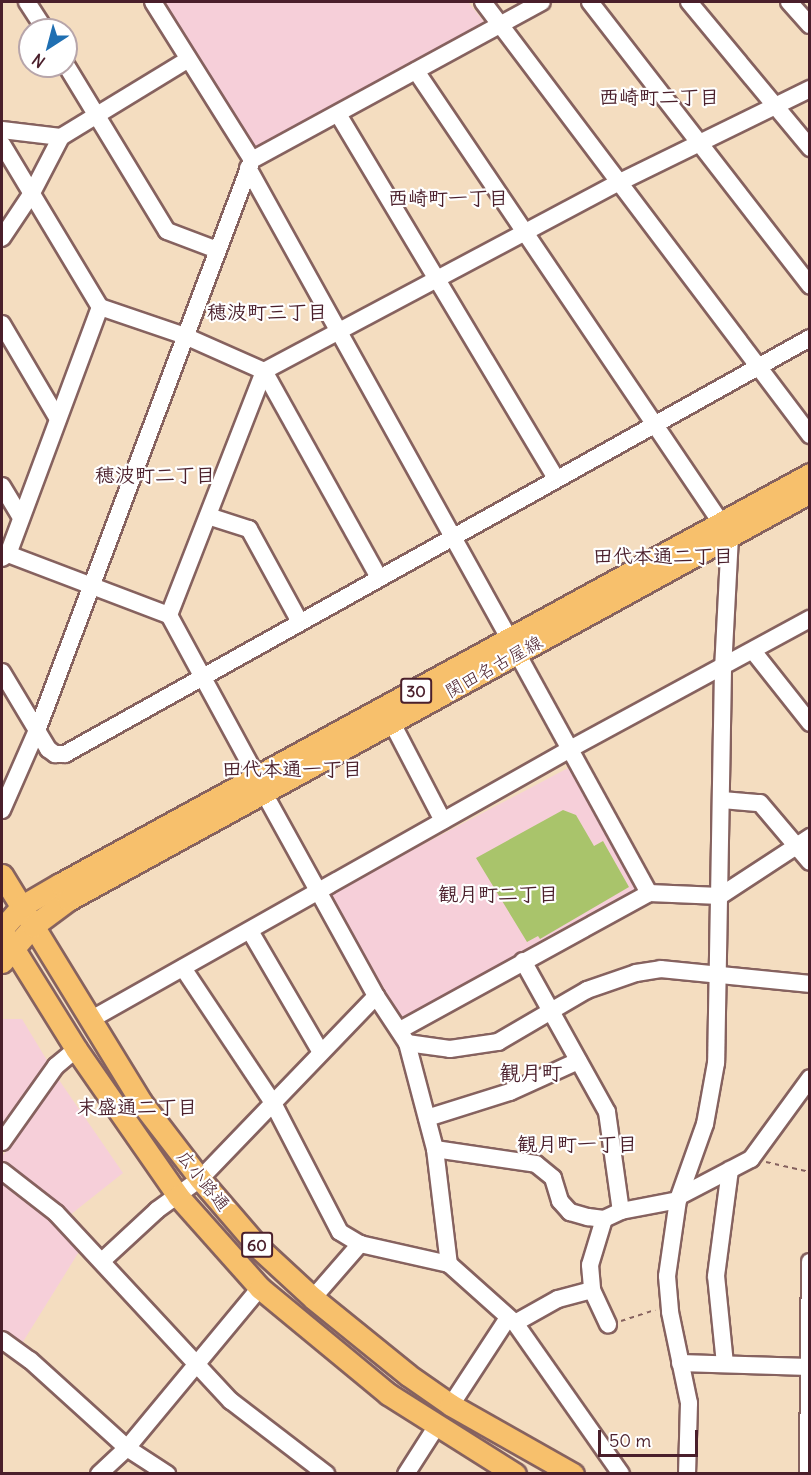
<!DOCTYPE html>
<meta charset="utf-8">
<style>
body{margin:0}
#map{position:relative;width:811px;height:1475px;overflow:hidden;background:#f4ddc0;font-family:Delius,"Klee One",sans-serif}
div>[style]{position:absolute}
.built>*{inset:0;background:#f6cfd9}
.green>*{inset:0;background:#a9c46b}
.path>*{height:2px;margin-top:-1px;transform-origin:0;background:repeating-linear-gradient(90deg,#86625f 0 4.5px,transparent 0 9px)}
.roads{filter:drop-shadow(2px 0 #86625f) drop-shadow(-2px 0 #86625f) drop-shadow(0 2px #86625f) drop-shadow(0 -2px #86625f)}
.minor>*{height:16px;margin:-8px;padding:0 8px;transform-origin:8px;border-radius:8px;background:#fff}
.major>*{height:21px;margin:-10.5px;padding:0 10.5px;transform-origin:10.5px;border-radius:10.5px;background:#f7c06c}
span{translate:-50% -50%;white-space:nowrap;text-align:center;line-height:1.15;-webkit-text-stroke:4.5px #fff;paint-order:stroke}
.shield-label span{padding:2px 4px;background:#fff;border:2px solid;border-radius:4px;-webkit-text-stroke-width:0}
.shield-label{font-size:16px;color:#4a1f2b;font-weight:700}
.street-label{font-size:18px;color:#4a1f2b}
.neighbourhood-label{font-size:20px;color:#4a1f2b;font-weight:700}
.quarter-label{font-size:21px;color:#4a1f2b;font-weight:700}
.frame{position:absolute;inset:0;border:3px solid #4a1f2b;pointer-events:none}
.north{position:absolute;left:18px;top:18px;width:60px;height:60px;box-sizing:border-box;background:#fff;border:2px solid #b7a5aa;border-radius:50%;rotate:216deg;font-size:16px;font-weight:700;line-height:24px;text-align:center;color:#4a1f2b}
.north::after{content:'';display:block;margin:auto;width:21px;height:27px;background:#1f6fb2;clip-path:polygon(50% 0,100% 100%,50% 72%,0 100%)}
.scale{position:absolute;left:598px;top:1430px;width:100px;height:27px;box-sizing:border-box;border:3px solid #4a1f2b;border-top:0;padding-left:8px;font-size:18px;line-height:21px;white-space:nowrap;color:#4a1f2b;-webkit-text-stroke:4px #fff;paint-order:stroke}
</style>
<div id="map">
<div class="built">
<div style="clip-path:polygon(163px 2px,468px 2px,485px 23px,253px 151px)"></div>
<div style="clip-path:polygon(568px 768px,574px 773px,639px 890px,403px 1020px,332px 902px,333px 892px)"></div>
<div style="clip-path:polygon(2px 1019px,22px 1019px,51px 1067px,2px 1134px)"></div>
<div style="clip-path:polygon(59px 1080px,123px 1173px,70px 1215px,2px 1162px,2px 1157px,53px 1083px)"></div>
<div style="clip-path:polygon(2px 1180px,42px 1211px,80px 1250px,21px 1345px,2px 1331px)"></div>
</div>
<div class="green">
<div style="clip-path:polygon(563px 810px,576px 815px,594px 846px,603px 841px,629px 887px,540px 939px,538px 936px,527px 942px,476px 858px)"></div>
</div>
<div class="path">
<div style="left:766px;top:1162px;width:45px;rotate:12.8deg"></div>
<div style="left:621px;top:1321px;width:36px;rotate:-18deg"></div>
</div>
<div class="roads">
<div class="minor">
<div style="left:27px;top:2px;width:33px;rotate:57deg"></div>
<div style="left:153px;top:2px;width:186px;rotate:57.9deg"></div>
<div style="left:483px;top:2px;width:543px;rotate:52.94deg"></div>
<div style="left:590px;top:2px;width:359px;rotate:52.2deg"></div>
<div style="left:689px;top:2px;width:190px;rotate:50.3deg"></div>
<div style="left:789px;top:2px;width:31px;rotate:48deg"></div>
<div style="left:66px;top:65px;width:194px;rotate:58.7deg"></div>
<div style="left:167px;top:231px;width:53px;rotate:20.8deg"></div>
<div style="left:416px;top:71px;width:561px;rotate:55.97deg"></div>
<div style="left:730px;top:536px;width:133px;rotate:93deg"></div>
<div style="left:723px;top:669px;width:394px;rotate:91deg"></div>
<div style="left:716px;top:1063px;width:62px;rotate:100.2deg"></div>
<div style="left:705px;top:1124px;width:81px;rotate:109.6deg"></div>
<div style="left:678px;top:1200px;width:77px;rotate:98.2deg"></div>
<div style="left:667px;top:1276px;width:36px;rotate:85deg"></div>
<div style="left:670px;top:1312px;width:93px;rotate:78.2deg"></div>
<div style="left:689px;top:1403px;width:71px;rotate:91.6deg"></div>
<div style="left:338px;top:114px;width:424px;rotate:59.1deg"></div>
<div style="left:2px;top:130px;width:59px;rotate:6.8deg"></div>
<div style="left:61px;top:137px;width:63px;rotate:117.4deg"></div>
<div style="left:32px;top:193px;width:54px;rotate:123.7deg"></div>
<div style="left:61px;top:137px;width:148px;rotate:-31.4deg"></div>
<div style="left:2px;top:144px;width:190px;rotate:59deg"></div>
<div style="left:100px;top:307px;width:264px;rotate:110.4deg"></div>
<div style="left:8px;top:554px;width:7px;rotate:146deg"></div>
<div style="left:248px;top:168px;width:538px;rotate:60.96deg"></div>
<div style="left:100px;top:307px;width:90px;rotate:18.8deg"></div>
<div style="left:185px;top:336px;width:86px;rotate:23.9deg"></div>
<div style="left:264px;top:371px;width:237px;rotate:60.9deg"></div>
<div style="left:2px;top:324px;width:110px;rotate:59.5deg"></div>
<div style="left:2px;top:486px;width:37px;rotate:59deg"></div>
<div style="left:208px;top:516px;width:43px;rotate:17.6deg"></div>
<div style="left:249px;top:529px;width:106px;rotate:61.3deg"></div>
<div style="left:8px;top:554px;width:172px;rotate:20.8deg"></div>
<div style="left:169px;top:615px;width:184px;rotate:61.5deg"></div>
<div style="left:169px;top:615px;width:262px;rotate:-68.7deg"></div>
<div style="left:264px;top:371px;width:403px;rotate:-28deg"></div>
<div style="left:620px;top:182px;width:212px;rotate:-26.1deg"></div>
<div style="left:753px;top:651px;width:92px;rotate:51.6deg"></div>
<div style="left:517px;top:653px;width:274px;rotate:61.2deg"></div>
<div style="left:2px;top:672px;width:90px;rotate:59.1deg"></div>
<div style="left:48px;top:749px;width:9px;rotate:36deg"></div>
<div style="left:55px;top:754px;width:10px"></div>
<div style="left:65px;top:754px;width:853px;rotate:-29.18deg"></div>
<div style="left:392px;top:723px;width:110px;rotate:62.5deg"></div>
<div style="left:264px;top:793px;width:232px;rotate:61.1deg"></div>
<div style="left:376px;top:996px;width:56px;rotate:56.6deg"></div>
<div style="left:407px;top:1043px;width:110px;rotate:75.2deg"></div>
<div style="left:435px;top:1149px;width:116px;rotate:83.1deg"></div>
<div style="left:722px;top:800px;width:38px;rotate:5deg"></div>
<div style="left:760px;top:803px;width:77px;rotate:49.7deg"></div>
<div style="left:2px;top:810px;width:90px;rotate:-66.3deg"></div>
<div style="left:38px;top:728px;width:607px;rotate:-69.36deg"></div>
<div style="left:252px;top:160px;width:330px;rotate:-28.6deg"></div>
<div style="left:250px;top:931px;width:139px;rotate:59.7deg"></div>
<div style="left:523px;top:961px;width:173px;rotate:60.9deg"></div>
<div style="left:607px;top:1112px;width:100px;rotate:82deg"></div>
<div style="left:183px;top:968px;width:162px;rotate:56.3deg"></div>
<div style="left:273px;top:1103px;width:145px;rotate:62.6deg"></div>
<div style="left:340px;top:1232px;width:23px;rotate:31deg"></div>
<div style="left:360px;top:1244px;width:91px;rotate:12.7deg"></div>
<div style="left:449px;top:1264px;width:89px;rotate:41.8deg"></div>
<div style="left:515px;top:1323px;width:184px;rotate:54.9deg"></div>
<div style="left:90px;top:1020px;width:553px;rotate:-29.44deg"></div>
<div style="left:572px;top:748px;width:271px;rotate:-28.5deg"></div>
<div style="left:400px;top:1030px;width:284px;rotate:-28.8deg"></div>
<div style="left:649px;top:893px;width:71px;rotate:2.4deg"></div>
<div style="left:720px;top:896px;width:108px;rotate:-33.2deg"></div>
<div style="left:407px;top:1043px;width:43px;rotate:7.9deg"></div>
<div style="left:450px;top:1049px;width:49px;rotate:-8.3deg"></div>
<div style="left:498px;top:1042px;width:103px;rotate:-30.3deg"></div>
<div style="left:587px;top:990px;width:52px;rotate:-19.1deg"></div>
<div style="left:636px;top:973px;width:25px;rotate:-9deg"></div>
<div style="left:661px;top:969px;width:150px;rotate:5.7deg"></div>
<div style="left:427px;top:1118px;width:87px;rotate:-17.4deg"></div>
<div style="left:510px;top:1092px;width:75px;rotate:-24.5deg"></div>
<div style="left:2px;top:1142px;width:93px;rotate:-54.6deg"></div>
<div style="left:56px;top:1066px;width:26px;rotate:-40deg"></div>
<div style="left:435px;top:1149px;width:102px;rotate:8.4deg"></div>
<div style="left:536px;top:1164px;width:22px;rotate:39deg"></div>
<div style="left:553px;top:1178px;width:24px;rotate:73deg"></div>
<div style="left:560px;top:1201px;width:15px;rotate:48deg"></div>
<div style="left:570px;top:1212px;width:19px;rotate:16deg"></div>
<div style="left:588px;top:1217px;width:16px;rotate:7deg"></div>
<div style="left:604px;top:1219px;width:19px;rotate:-25deg"></div>
<div style="left:621px;top:1211px;width:58px;rotate:-10.9deg"></div>
<div style="left:2px;top:1171px;width:68px;rotate:37.9deg"></div>
<div style="left:56px;top:1213px;width:257px;rotate:47.1deg"></div>
<div style="left:231px;top:1401px;width:120px;rotate:37.5deg"></div>
<div style="left:682px;top:1195px;width:78px;rotate:-27.6deg"></div>
<div style="left:751px;top:1159px;width:100px;rotate:-53.9deg"></div>
<div style="left:604px;top:1219px;width:48px;rotate:106.9deg"></div>
<div style="left:590px;top:1265px;width:25px;rotate:85deg"></div>
<div style="left:592px;top:1290px;width:38px;rotate:65deg"></div>
<div style="left:102px;top:1261px;width:75px;rotate:-42.8deg"></div>
<div style="left:157px;top:1210px;width:53px;rotate:-35.8deg"></div>
<div style="left:200px;top:1179px;width:254px;rotate:-46.1deg"></div>
<div style="left:313px;top:1298px;width:72px;rotate:-49deg"></div>
<div style="left:515px;top:1323px;width:49px;rotate:-29.2deg"></div>
<div style="left:558px;top:1299px;width:35px;rotate:-15deg"></div>
<div style="left:2px;top:1340px;width:34px;rotate:36deg"></div>
<div style="left:30px;top:1360px;width:131px;rotate:42.2deg"></div>
<div style="left:127px;top:1448px;width:48px;rotate:33deg"></div>
<div style="left:680px;top:1363px;width:129px;rotate:1.8deg"></div>
<div style="left:725px;top:1364px;width:88px;rotate:-95.8deg"></div>
<div style="left:716px;top:1276px;width:107px;rotate:-82.5deg"></div>
<div style="left:451px;top:1405px;width:104px;rotate:-56.8deg"></div>
<div style="left:99px;top:1474px;width:38px;rotate:-43deg"></div>
<div style="left:127px;top:1448px;width:208px;rotate:-50.3deg"></div>
<div style="left:406px;top:1474px;width:56px;rotate:-57.4deg"></div>
<div style="left:808px;top:1474px;width:212px;rotate:-89.5deg"></div>
</div>
<div class="major">
<div style="left:2px;top:875px;width:266px;rotate:58.5deg"></div>
<div style="left:141px;top:1102px;width:97px;rotate:52.5deg"></div>
<div style="left:200px;top:1179px;width:94px;rotate:49.3deg"></div>
<div style="left:261px;top:1250px;width:71px;rotate:42.7deg"></div>
<div style="left:313px;top:1298px;width:122px;rotate:39deg"></div>
<div style="left:408px;top:1375px;width:52px;rotate:34.9deg"></div>
<div style="left:451px;top:1405px;width:140px;rotate:29.5deg"></div>
<div style="left:2px;top:929px;width:30px;rotate:-49deg"></div>
<div style="left:22px;top:906px;width:44px;rotate:-30.1deg"></div>
<div style="left:60px;top:884px;width:855px;rotate:-28.66deg"></div>
<div style="left:7px;top:938px;width:131px;rotate:58.1deg"></div>
<div style="left:76px;top:1049px;width:179px;rotate:55.2deg"></div>
<div style="left:178px;top:1196px;width:123px;rotate:48.3deg"></div>
<div style="left:260px;top:1288px;width:166px;rotate:39.6deg"></div>
<div style="left:388px;top:1394px;width:150px;rotate:32.2deg"></div>
<div style="left:2px;top:962px;width:48px;rotate:-49.3deg"></div>
<div style="left:33px;top:926px;width:44px;rotate:-36.6deg"></div>
<div style="left:68px;top:900px;width:847px;rotate:-28.8deg"></div>
</div>
</div>
<div class="shield-label">
<span style="left:416px;top:691px">30</span>
<span style="left:257px;top:1245px">60</span>
</div>
<div class="street-label">
<span style="left:494px;top:667px;rotate:-29deg">関田名古屋線</span>
<span style="left:203px;top:1181px;rotate:51deg">広小路通</span>
</div>
<div class="neighbourhood-label">
<span style="left:659px;top:96px">西崎町二丁目</span>
<span style="left:448px;top:197px">西崎町一丁目</span>
<span style="left:267px;top:311px">穂波町三丁目</span>
<span style="left:155px;top:474px">穂波町二丁目</span>
<span style="left:663px;top:555px">田代本通二丁目</span>
<span style="left:292px;top:768px">田代本通一丁目</span>
<span style="left:498px;top:893px">観月町二丁目</span>
<span style="left:137px;top:1106px">末盛通二丁目</span>
<span style="left:577px;top:1143px">観月町一丁目</span>
</div>
<div class="quarter-label">
<span style="left:531px;top:1073px">観月町</span>
</div>
<div class="frame"></div>
<div class="north">N</div>
<div class="scale">50 m</div>
</div>
